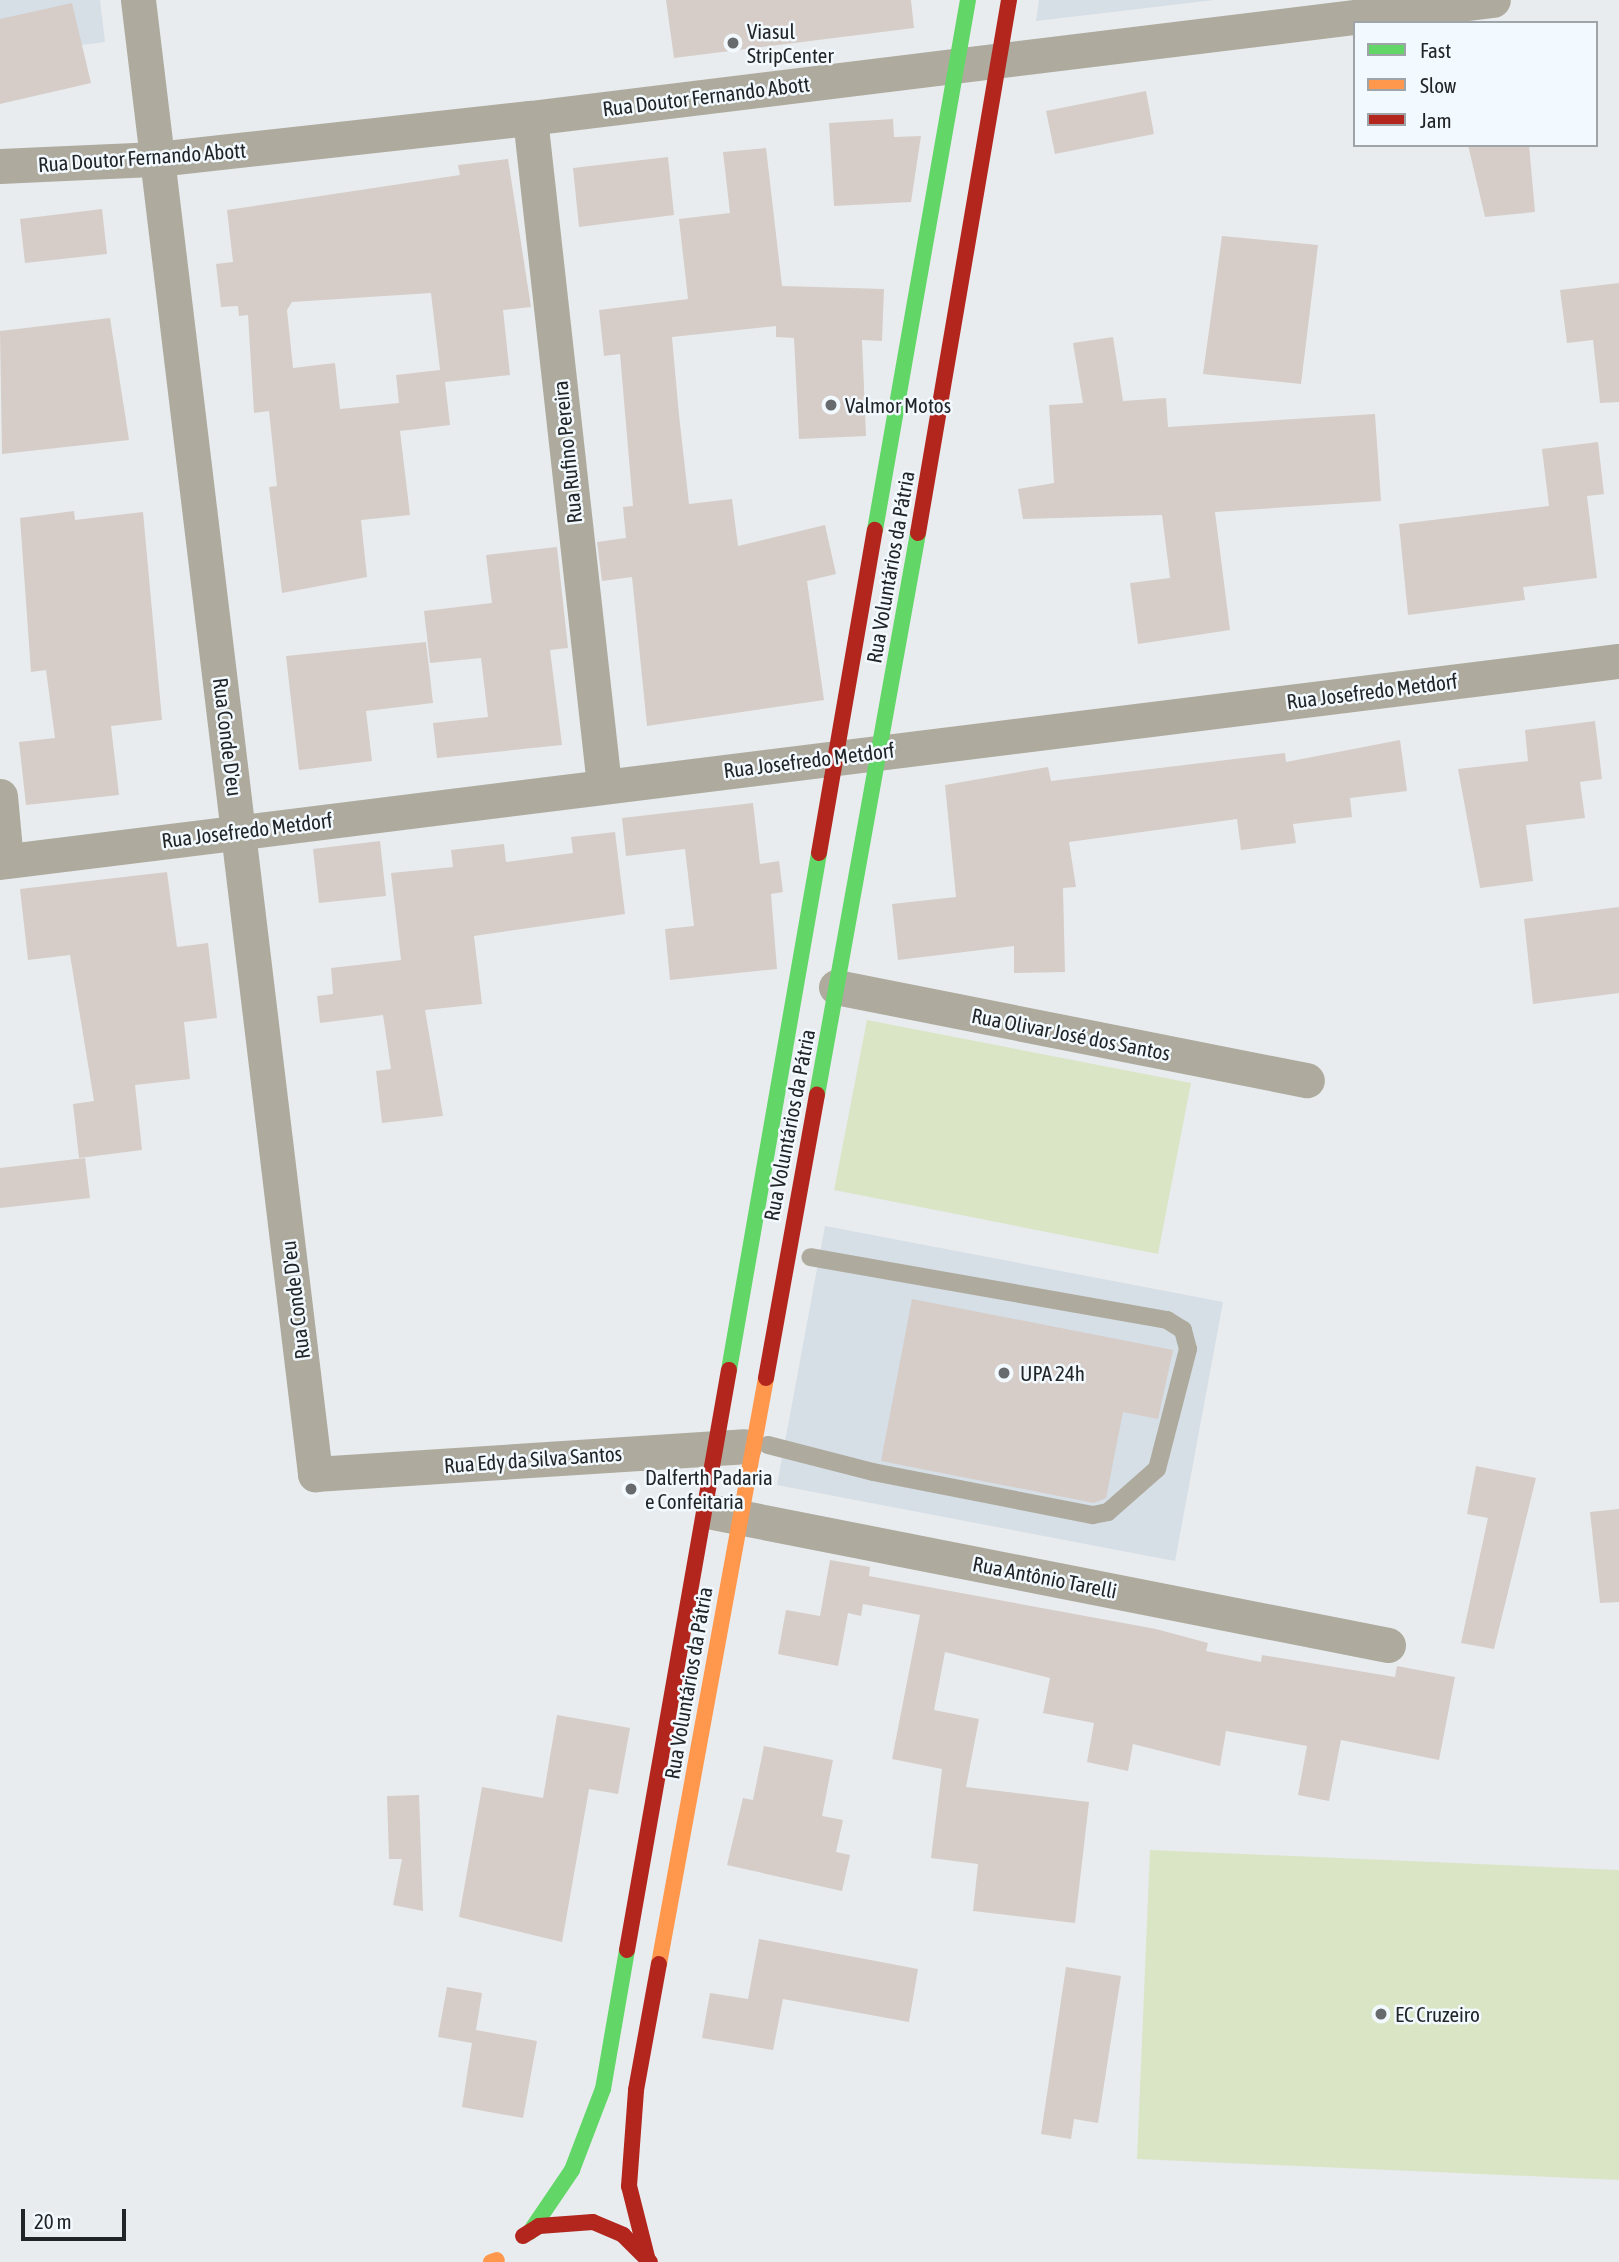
<!DOCTYPE html>
<meta charset="utf-8">
<style>
body{margin:0}
#map{position:relative;width:1619px;height:2262px;overflow:hidden;background:#e8ecef;font-family:"Asap Condensed",sans-serif}
div>[style]{position:absolute}
.built>*{inset:0;background:#d6dee6}
.green>*{inset:0;background:#dae5c6}
.building>*{inset:0;background:#d6cdc8}
.lane>*{height:18px;margin:-9px;padding:0 9px;transform-origin:9px;border-radius:9px;background:#aeab9e}
.street>*{height:35px;margin:-17.5px;padding:0 17.5px;transform-origin:17.5px;border-radius:17.5px;background:#aeab9e}
.fast>*{height:16px;margin:-8px;padding:0 8px;transform-origin:8px;border-radius:8px;background:#63d668}
.slow>*{height:16px;margin:-8px;padding:0 8px;transform-origin:8px;border-radius:8px;background:#ff974d}
.jam>*{height:16px;margin:-8px;padding:0 8px;transform-origin:8px;border-radius:8px;background:#b3261e}
.dots>*{width:19px;height:19px;translate:-50% -50%;box-sizing:border-box;border:4px solid #f2f9ff;border-radius:50%}
span{translate:-50% -50%;white-space:nowrap;text-align:center;line-height:1.15;-webkit-text-stroke:5px #f2f9ff;paint-order:stroke}
.poi-label{font-size:21px;color:#222527}
.left{translate:0 -50%;text-align:left}
.street-label{font-size:21px;color:#222527}
.legend{position:absolute;left:1353px;top:21px;width:245px;height:126px;box-sizing:border-box;background:#f2f9ff;border:2px solid #9fa4a9;margin:0;padding:9px 12px;list-style:none;font-size:21px;color:#222527}
.legend li{display:flex;align-items:center;gap:14px;height:35px}
.legend b{width:35px;border:2px solid #9fa4a9}
.scale{position:absolute;left:21px;top:2209px;width:105px;height:32px;box-sizing:border-box;border:4px solid #222527;border-top:0;padding-left:9px;font-size:21px;line-height:24px;white-space:nowrap;color:#222527;-webkit-text-stroke:5px #f2f9ff;paint-order:stroke}
</style>
<div id="map">
<div class="built">
<div style="clip-path:polygon(0 0,100px 0,105px 42px,0 55px)"></div>
<div style="clip-path:polygon(1039px 0,1214px 0,1036px 21px)"></div>
<div style="clip-path:polygon(825px 1226px,1223px 1302px,1175px 1561px,777px 1485px)"></div>
</div>
<div class="green">
<div style="clip-path:polygon(867px 1020px,1191px 1083px,1158px 1254px,834px 1190px)"></div>
<div style="clip-path:polygon(1150px 1850px,1619px 1870px,1619px 2180px,1137px 2159px)"></div>
</div>
<div class="building">
<div style="clip-path:polygon(666px 0,911px 0,914px 28px,674px 58px)"></div>
<div style="clip-path:polygon(72px 3px,91px 83px,0 104px,0 19px)"></div>
<div style="clip-path:polygon(1146px 91px,1154px 134px,1055px 154px,1046px 111px)"></div>
<div style="clip-path:polygon(893px 119px,894px 137px,921px 136px,911px 202px,834px 206px,829px 123px)"></div>
<div style="clip-path:polygon(1468px 145px,1529px 145px,1535px 212px,1485px 217px)"></div>
<div style="clip-path:polygon(766px 148px,782px 286px,884px 289px,882px 341px,862px 340px,866px 436px,799px 439px,794px 338px,776px 337px,776px 326px,672px 337px,679px 415px,689px 504px,732px 499px,738px 546px,825px 525px,836px 574px,807px 581px,824px 700px,647px 726px,632px 577px,602px 581px,597px 542px,626px 538px,623px 507px,633px 506px,620px 354px,604px 356px,599px 310px,688px 299px,679px 219px,730px 213px,723px 152px)"></div>
<div style="clip-path:polygon(668px 157px,674px 215px,579px 227px,573px 168px)"></div>
<div style="clip-path:polygon(evenodd,508px 159px,531px 307px,503px 310px,510px 375px,445px 382px,450px 425px,400px 431px,410px 515px,361px 520px,367px 577px,282px 593px,269px 487px,277px 486px,269px 411px,254px 413px,248px 315px,239px 316px,238px 306px,221px 307px,216px 264px,233px 262px,227px 210px,460px 175px,458px 165px,508px 159px,431px 293px,440px 370px,396px 375px,399px 403px,340px 409px,335px 363px,293px 368px,287px 310px,292px 302px,431px 293px)"></div>
<div style="clip-path:polygon(102px 209px,107px 254px,25px 263px,20px 219px)"></div>
<div style="clip-path:polygon(1222px 236px,1318px 245px,1301px 384px,1203px 374px)"></div>
<div style="clip-path:polygon(1619px 283px,1619px 402px,1600px 403px,1593px 340px,1567px 343px,1560px 290px)"></div>
<div style="clip-path:polygon(110px 318px,129px 440px,2px 454px,0 331px)"></div>
<div style="clip-path:polygon(1113px 337px,1123px 401px,1166px 398px,1168px 427px,1375px 414px,1381px 501px,1215px 512px,1230px 630px,1138px 644px,1130px 583px,1170px 578px,1162px 515px,1023px 519px,1018px 489px,1054px 483px,1049px 405px,1083px 403px,1073px 343px)"></div>
<div style="clip-path:polygon(1598px 442px,1604px 494px,1587px 496px,1597px 578px,1523px 587px,1525px 600px,1408px 615px,1399px 524px,1549px 506px,1542px 449px)"></div>
<div style="clip-path:polygon(74px 511px,75px 520px,143px 512px,162px 720px,111px 726px,119px 795px,26px 805px,19px 742px,55px 738px,46px 670px,31px 672px,20px 518px)"></div>
<div style="clip-path:polygon(557px 547px,568px 648px,550px 650px,562px 745px,437px 758px,433px 723px,488px 717px,481px 658px,430px 663px,424px 611px,492px 603px,486px 555px)"></div>
<div style="clip-path:polygon(426px 642px,433px 703px,366px 711px,372px 761px,299px 770px,286px 656px)"></div>
<div style="clip-path:polygon(1595px 721px,1602px 779px,1580px 782px,1585px 818px,1526px 825px,1533px 881px,1480px 888px,1458px 769px,1528px 761px,1525px 730px)"></div>
<div style="clip-path:polygon(1400px 740px,1407px 791px,1350px 798px,1352px 817px,1293px 824px,1296px 843px,1241px 850px,1237px 819px,1069px 842px,1076px 887px,1063px 888px,1065px 972px,1014px 973px,1014px 946px,898px 960px,892px 904px,956px 897px,945px 785px,1048px 767px,1051px 781px,1285px 753px,1286px 762px)"></div>
<div style="clip-path:polygon(753px 803px,760px 864px,779px 861px,783px 892px,771px 894px,777px 969px,670px 980px,665px 929px,694px 926px,685px 849px,626px 856px,622px 818px)"></div>
<div style="clip-path:polygon(615px 832px,625px 914px,474px 936px,482px 1004px,425px 1010px,443px 1116px,382px 1123px,376px 1071px,391px 1069px,383px 1015px,320px 1023px,317px 996px,333px 994px,331px 968px,401px 960px,391px 873px,453px 867px,451px 850px,504px 844px,506px 862px,573px 853px,571px 837px)"></div>
<div style="clip-path:polygon(380px 841px,386px 896px,319px 903px,313px 849px)"></div>
<div style="clip-path:polygon(167px 872px,177px 947px,208px 943px,217px 1018px,184px 1022px,190px 1079px,135px 1085px,142px 1150px,79px 1158px,73px 1104px,94px 1101px,70px 955px,28px 960px,20px 889px)"></div>
<div style="clip-path:polygon(1619px 907px,1619px 993px,1533px 1004px,1524px 919px)"></div>
<div style="clip-path:polygon(85px 1158px,90px 1198px,0 1208px,0 1168px)"></div>
<div style="clip-path:polygon(912px 1299px,1173px 1350px,1158px 1419px,1123px 1412px,1106px 1498px,1094px 1503px,881px 1461px)"></div>
<div style="clip-path:polygon(1476px 1466px,1536px 1478px,1494px 1649px,1461px 1643px,1488px 1518px,1467px 1514px)"></div>
<div style="clip-path:polygon(1619px 1509px,1619px 1602px,1600px 1603px,1590px 1512px)"></div>
<div style="clip-path:polygon(830px 1560px,870px 1567px,869px 1576px,1156px 1629px,1208px 1643px,1206px 1651px,1261px 1662px,1262px 1655px,1395px 1677px,1397px 1666px,1455px 1677px,1439px 1760px,1341px 1740px,1329px 1801px,1298px 1795px,1307px 1746px,1226px 1731px,1220px 1766px,1133px 1744px,1128px 1771px,1087px 1762px,1094px 1723px,1043px 1713px,1050px 1678px,945px 1652px,934px 1710px,979px 1719px,966px 1787px,1089px 1802px,1075px 1923px,973px 1911px,978px 1864px,931px 1858px,942px 1769px,892px 1759px,920px 1615px,863px 1604px,861px 1616px,848px 1613px,838px 1666px,778px 1654px,786px 1610px,820px 1616px)"></div>
<div style="clip-path:polygon(557px 1715px,630px 1728px,618px 1794px,589px 1789px,562px 1942px,459px 1917px,482px 1787px,543px 1798px)"></div>
<div style="clip-path:polygon(764px 1746px,833px 1760px,822px 1816px,843px 1820px,836px 1852px,850px 1855px,842px 1891px,727px 1865px,743px 1798px,753px 1800px)"></div>
<div style="clip-path:polygon(419px 1795px,420px 1823px,423px 1911px,393px 1905px,402px 1859px,389px 1859px,387px 1796px)"></div>
<div style="clip-path:polygon(759px 1939px,918px 1969px,909px 2022px,783px 1999px,773px 2050px,702px 2038px,710px 1993px,748px 1999px)"></div>
<div style="clip-path:polygon(1066px 1967px,1121px 1976px,1098px 2123px,1074px 2119px,1071px 2139px,1041px 2134px)"></div>
<div style="clip-path:polygon(447px 1987px,482px 1993px,476px 2030px,537px 2041px,523px 2118px,462px 2107px,472px 2043px,438px 2037px)"></div>
</div>
<div class="lane">
<div style="left:768px;top:1445px;width:108px;rotate:14.4deg"></div>
<div style="left:873px;top:1472px;width:224px;rotate:11.1deg"></div>
<div style="left:1093px;top:1515px;width:15px;rotate:-11deg"></div>
<div style="left:1108px;top:1512px;width:65px;rotate:-41.3deg"></div>
<div style="left:1157px;top:1469px;width:124px;rotate:-75.5deg"></div>
<div style="left:1188px;top:1349px;width:20px;rotate:-105deg"></div>
<div style="left:1183px;top:1330px;width:19px;rotate:-148deg"></div>
<div style="left:1167px;top:1320px;width:362px;rotate:-170deg"></div>
</div>
<div class="street">
<div style="left:138px;top:0;width:1485px;rotate:83.15deg"></div>
<div style="left:315px;top:1474px;width:430px;rotate:-3.7deg"></div>
<div style="left:530px;top:118px;width:671px;rotate:83.67deg"></div>
<div style="left:0;top:166px;width:157px;rotate:-2.6deg"></div>
<div style="left:157px;top:159px;width:375px;rotate:-6.3deg"></div>
<div style="left:530px;top:118px;width:970px;rotate:-6.99deg"></div>
<div style="left:0;top:796px;width:65px;rotate:84.7deg"></div>
<div style="left:0;top:862px;width:1631px;rotate:-7.08deg"></div>
<div style="left:836px;top:987px;width:480px;rotate:11.2deg"></div>
<div style="left:713px;top:1512px;width:688px;rotate:11.15deg"></div>
</div>
<div class="fast">
<div style="left:875px;top:530px;width:538px;rotate:-80.05deg"></div>
<div style="left:817px;top:1095px;width:571px;rotate:-79.81deg"></div>
<div style="left:729px;top:1370px;width:525px;rotate:-80.12deg"></div>
<div style="left:530px;top:2232px;width:75px;rotate:-55.9deg"></div>
<div style="left:572px;top:2170px;width:87px;rotate:-69.1deg"></div>
<div style="left:603px;top:2089px;width:141px;rotate:-80.2deg"></div>
</div>
<div class="slow">
<div style="left:659px;top:1964px;width:596px;rotate:-79.65deg"></div>
<div style="left:491px;top:2262px;width:6px;rotate:-18deg"></div>
</div>
<div class="jam">
<div style="left:918px;top:533px;width:541px;rotate:-80.31deg"></div>
<div style="left:819px;top:853px;width:328px;rotate:-80.2deg"></div>
<div style="left:766px;top:1378px;width:288px;rotate:-79.8deg"></div>
<div style="left:627px;top:1950px;width:589px;rotate:-80.03deg"></div>
<div style="left:523px;top:2236px;width:19px;rotate:-32deg"></div>
<div style="left:539px;top:2226px;width:54px;rotate:-4.2deg"></div>
<div style="left:593px;top:2222px;width:33px;rotate:23deg"></div>
<div style="left:623px;top:2235px;width:38px;rotate:45deg"></div>
<div style="left:647px;top:2257px;width:73px;rotate:-104.2deg"></div>
<div style="left:629px;top:2186px;width:96px;rotate:-85.8deg"></div>
<div style="left:636px;top:2090px;width:128px;rotate:-79.7deg"></div>
</div>
<div class="dots">
<div style="left:733px;top:43px;background:#676b6d"></div>
<div style="left:831px;top:405px;background:#676b6d"></div>
<div style="left:1004px;top:1373px;background:#676b6d"></div>
<div style="left:631px;top:1489px;background:#676b6d"></div>
<div style="left:1381px;top:2014px;background:#676b6d"></div>
</div>
<div class="poi-label">
<span class="left" style="left:747px;top:43px">Viasul<br>StripCenter</span>
<span class="left" style="left:845px;top:405px">Valmor Motos</span>
<span class="left" style="left:1020px;top:1373px">UPA 24h</span>
<span class="left" style="left:645px;top:1489px">Dalferth Padaria<br>e Confeitaria</span>
<span class="left" style="left:1395px;top:2014px">EC Cruzeiro</span>
</div>
<div class="street-label">
<span style="left:706px;top:96px;rotate:-7deg">Rua Doutor Fernando Abott</span>
<span style="left:142px;top:157px;rotate:-4deg">Rua Doutor Fernando Abott</span>
<span style="left:567px;top:452px;rotate:-96deg">Rua Rufino Pereira</span>
<span style="left:890px;top:567px;rotate:-80deg">Rua Voluntários da Pátria</span>
<span style="left:1372px;top:691px;rotate:-7deg">Rua Josefredo Metdorf</span>
<span style="left:228px;top:737px;rotate:83deg">Rua Conde D'eu</span>
<span style="left:809px;top:760px;rotate:-7deg">Rua Josefredo Metdorf</span>
<span style="left:247px;top:830px;rotate:-7deg">Rua Josefredo Metdorf</span>
<span style="left:1071px;top:1034px;rotate:11deg">Rua Olivar José dos Santos</span>
<span style="left:789px;top:1125px;rotate:-79deg">Rua Voluntários da Pátria</span>
<span style="left:295px;top:1300px;rotate:-97deg">Rua Conde D'eu</span>
<span style="left:533px;top:1459px;rotate:-4deg">Rua Edy da Silva Santos</span>
<span style="left:1045px;top:1577px;rotate:11deg">Rua Antônio Tarelli</span>
<span style="left:688px;top:1683px;rotate:-80deg">Rua Voluntários da Pátria</span>
</div>
<ul class="legend">
<li><b style="height:9px;background:#63d668"></b>Fast</li>
<li><b style="height:9px;background:#ff974d"></b>Slow</li>
<li><b style="height:9px;background:#b3261e"></b>Jam</li>
</ul>
<div class="scale">20 m</div>
</div>
